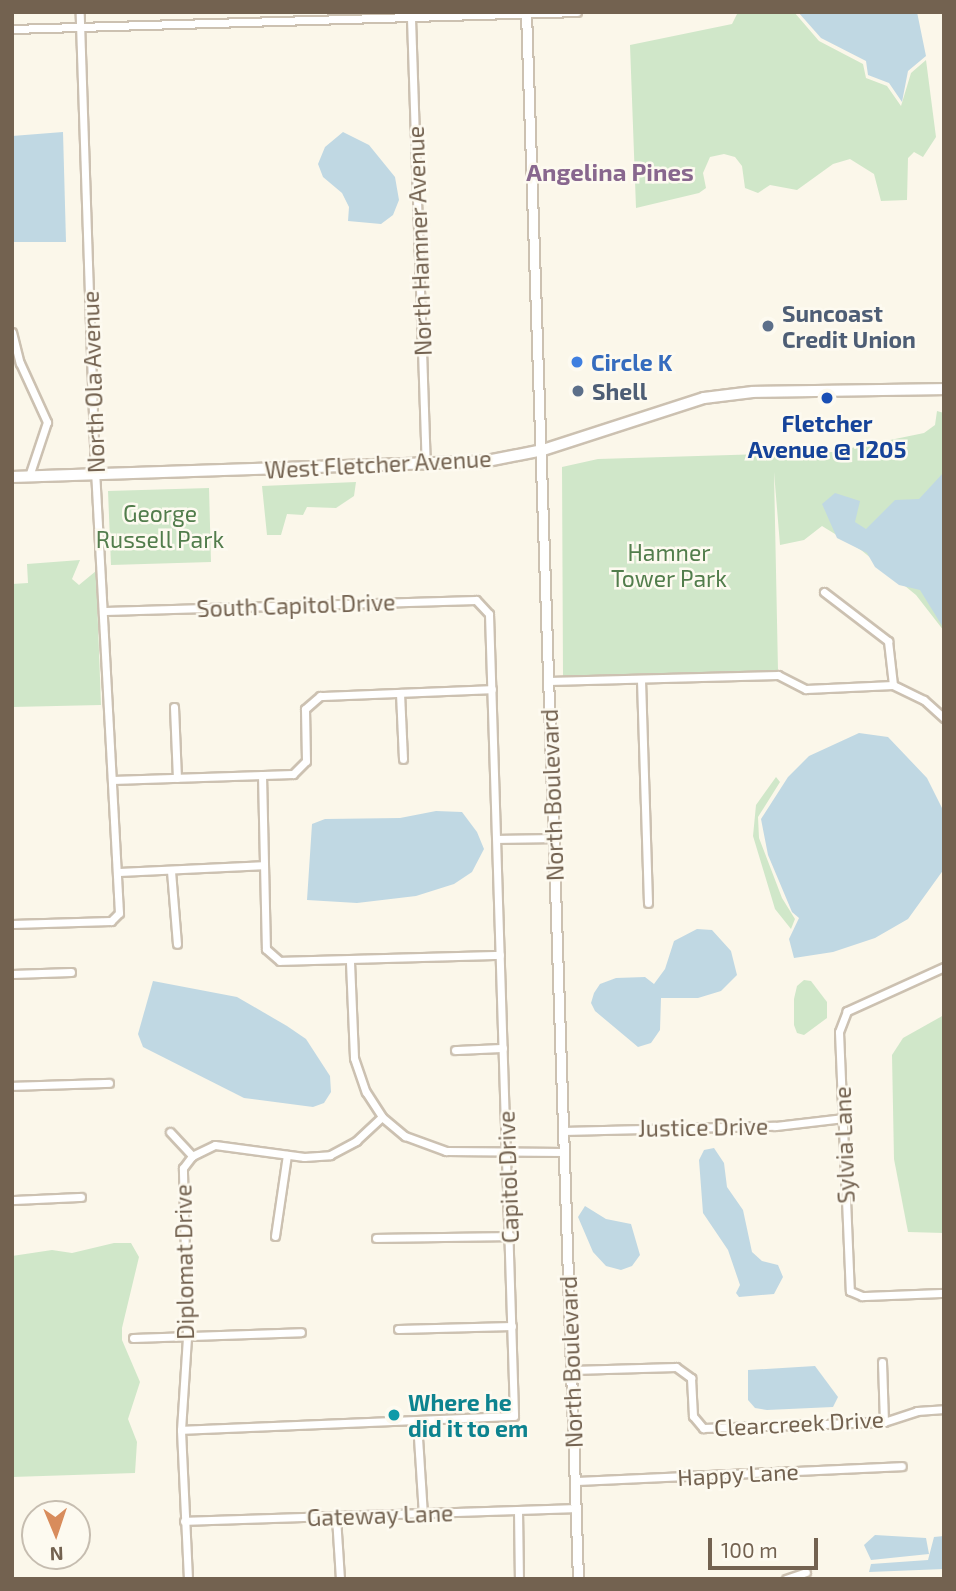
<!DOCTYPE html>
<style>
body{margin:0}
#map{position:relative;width:956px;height:1591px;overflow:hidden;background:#fbf7ea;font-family:"Exo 2",sans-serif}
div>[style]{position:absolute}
.green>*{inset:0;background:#d0e7c9}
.water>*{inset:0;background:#c0d8e3}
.roads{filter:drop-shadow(2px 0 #ccc1b1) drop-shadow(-2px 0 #ccc1b1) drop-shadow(0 2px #ccc1b1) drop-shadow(0 -2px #ccc1b1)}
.minor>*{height:7px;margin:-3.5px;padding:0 3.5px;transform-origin:3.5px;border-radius:3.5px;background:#fff}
.tertiary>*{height:9px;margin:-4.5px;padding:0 4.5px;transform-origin:4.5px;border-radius:4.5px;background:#fff}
.secondary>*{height:10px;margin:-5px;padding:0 5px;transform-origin:5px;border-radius:5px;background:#fff}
.dots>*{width:19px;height:19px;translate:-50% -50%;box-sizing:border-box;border:4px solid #fdfaf0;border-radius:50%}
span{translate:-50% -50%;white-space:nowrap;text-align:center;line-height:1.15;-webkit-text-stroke:5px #fdfaf0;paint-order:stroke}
.street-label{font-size:23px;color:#736250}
.service-label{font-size:23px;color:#4e5e75;font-weight:700}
.left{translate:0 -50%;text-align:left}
.shop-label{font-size:23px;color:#366cbe;font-weight:700}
.transit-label{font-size:23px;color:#164399;font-weight:700}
.park-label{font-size:23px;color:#527d4c}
.culture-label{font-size:23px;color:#0d838f;font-weight:700}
.neighbourhood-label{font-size:24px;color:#88678e;font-weight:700}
.frame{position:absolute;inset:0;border:14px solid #736250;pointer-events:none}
.north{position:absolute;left:21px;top:1500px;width:70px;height:70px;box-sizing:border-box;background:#fdfaf0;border:2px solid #c6bdb0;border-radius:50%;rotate:178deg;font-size:19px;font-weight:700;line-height:28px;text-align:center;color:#736250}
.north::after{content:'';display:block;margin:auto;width:24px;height:32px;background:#d88c5c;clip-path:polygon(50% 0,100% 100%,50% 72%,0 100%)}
.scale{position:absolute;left:708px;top:1538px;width:110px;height:32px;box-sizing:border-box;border:4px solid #736250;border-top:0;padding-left:9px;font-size:21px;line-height:24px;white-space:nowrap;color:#736250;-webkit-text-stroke:5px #fdfaf0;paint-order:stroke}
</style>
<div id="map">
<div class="green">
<div style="clip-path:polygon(738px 12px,794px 12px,819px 41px,863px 64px,866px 78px,887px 86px,901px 106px,911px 73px,926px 60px,936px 137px,923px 157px,914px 152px,908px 158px,907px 200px,881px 201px,874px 174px,850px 159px,833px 164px,797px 190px,770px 185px,758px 193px,745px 188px,742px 166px,735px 157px,724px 154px,710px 157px,703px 173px,706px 188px,699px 193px,636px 208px,630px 45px,732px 24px)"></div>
<div style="clip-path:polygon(937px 411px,944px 413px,944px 631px,916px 595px,861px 550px,822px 526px,804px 540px,780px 545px,774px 472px,778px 670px,563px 676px,562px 467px,598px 459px,832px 452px,924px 433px,935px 425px)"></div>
<div style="clip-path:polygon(356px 482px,354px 496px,336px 508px,307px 507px,303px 515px,287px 514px,281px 535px,267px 535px,262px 486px)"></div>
<div style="clip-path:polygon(209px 488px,211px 562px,111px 565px,108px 491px)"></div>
<div style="clip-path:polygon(80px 560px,72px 579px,79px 585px,96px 571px,101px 705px,12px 707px,12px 584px,28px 583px,27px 564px)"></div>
<div style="clip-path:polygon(776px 777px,780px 782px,758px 817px,759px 838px,782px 898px,795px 919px,791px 929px,775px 909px,753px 836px,756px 805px)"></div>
<div style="clip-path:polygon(804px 980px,811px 981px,827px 1002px,827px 1018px,804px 1035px,797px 1033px,794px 1025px,794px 999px,797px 986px)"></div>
<div style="clip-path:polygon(944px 1015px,944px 1233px,908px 1232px,894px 1159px,892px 1055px,903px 1038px)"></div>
<div style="clip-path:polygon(114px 1243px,131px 1243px,139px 1257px,122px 1328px,122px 1340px,140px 1382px,128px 1419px,137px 1442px,135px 1473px,12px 1477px,12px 1256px,52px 1250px,72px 1253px)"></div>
</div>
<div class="water">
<div style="clip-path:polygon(798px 12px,917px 12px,926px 56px,908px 71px,902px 102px,889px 83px,868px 75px,866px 61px,821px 38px)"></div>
<div style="clip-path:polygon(63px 132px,66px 242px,12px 242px,12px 136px)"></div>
<div style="clip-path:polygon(343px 132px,369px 145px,395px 177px,399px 200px,393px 215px,381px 224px,348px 221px,349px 207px,342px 193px,323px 177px,318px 164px,325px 147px)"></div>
<div style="clip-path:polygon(944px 472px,944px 629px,920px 590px,899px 585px,875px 567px,867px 553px,837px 538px,822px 504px,835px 493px,860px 501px,855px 522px,866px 529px,895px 500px,919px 499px)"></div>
<div style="clip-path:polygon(859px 733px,888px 737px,927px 778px,944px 812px,944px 869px,908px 919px,875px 938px,833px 952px,794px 958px,789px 939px,799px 918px,792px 912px,768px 855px,761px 819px,788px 777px,809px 756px)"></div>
<div style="clip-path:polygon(436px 811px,462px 812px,477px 832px,484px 849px,472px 872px,454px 884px,416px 896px,357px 903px,307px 900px,312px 824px,325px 819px,400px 818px)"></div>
<div style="clip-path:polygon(697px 929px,712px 930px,731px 951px,737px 975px,721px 991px,698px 998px,661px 998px,660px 1030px,651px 1043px,638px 1047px,595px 1011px,591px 1003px,594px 993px,600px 984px,616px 978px,645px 977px,654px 984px,665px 969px,674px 941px)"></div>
<div style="clip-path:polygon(153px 981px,237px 997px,287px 1026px,306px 1039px,330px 1076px,331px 1092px,324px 1103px,313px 1107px,244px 1098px,143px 1047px,138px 1034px)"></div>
<div style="clip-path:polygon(714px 1148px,724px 1163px,727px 1187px,743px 1210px,752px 1252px,762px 1261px,778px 1265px,783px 1277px,774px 1294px,739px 1297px,736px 1293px,740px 1285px,728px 1250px,703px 1213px,699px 1160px,704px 1150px)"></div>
<div style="clip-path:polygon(585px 1206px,606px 1219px,631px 1224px,640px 1255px,632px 1266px,621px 1270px,606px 1266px,593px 1252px,578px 1217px)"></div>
<div style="clip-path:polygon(815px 1366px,838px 1397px,833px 1407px,767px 1410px,755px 1408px,748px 1400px,748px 1370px)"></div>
<div style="clip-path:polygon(875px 1535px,926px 1538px,929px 1554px,871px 1560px,864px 1545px)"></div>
<div style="clip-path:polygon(944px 1536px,944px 1569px,869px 1572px,871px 1564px,928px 1560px,934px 1537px)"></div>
</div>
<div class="roads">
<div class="minor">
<div style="left:411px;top:18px;width:447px;rotate:88.1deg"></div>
<div style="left:12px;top:29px;width:565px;rotate:-1.72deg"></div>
<div style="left:12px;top:332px;width:32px;rotate:76deg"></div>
<div style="left:20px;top:363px;width:65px;rotate:65.4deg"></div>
<div style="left:47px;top:422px;width:57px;rotate:108.4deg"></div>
<div style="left:824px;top:592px;width:81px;rotate:37.4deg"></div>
<div style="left:888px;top:641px;width:44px;rotate:83.5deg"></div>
<div style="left:105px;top:611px;width:371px;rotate:-1.7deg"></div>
<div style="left:476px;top:600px;width:19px;rotate:47deg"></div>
<div style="left:489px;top:614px;width:802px;rotate:88.21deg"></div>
<div style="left:514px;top:1416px;width:333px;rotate:177.6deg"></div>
<div style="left:641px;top:680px;width:223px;rotate:88.2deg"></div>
<div style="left:548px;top:681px;width:230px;rotate:-1.5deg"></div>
<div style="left:778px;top:675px;width:31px;rotate:27deg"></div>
<div style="left:806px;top:689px;width:87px;rotate:-2.6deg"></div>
<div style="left:893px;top:685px;width:34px;rotate:26deg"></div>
<div style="left:924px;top:700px;width:27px;rotate:42deg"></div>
<div style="left:400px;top:693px;width:66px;rotate:87.4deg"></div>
<div style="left:174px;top:707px;width:71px;rotate:87.6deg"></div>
<div style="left:262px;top:775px;width:174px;rotate:88.7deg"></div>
<div style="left:266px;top:949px;width:18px;rotate:41deg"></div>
<div style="left:280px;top:961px;width:220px;rotate:-1.6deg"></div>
<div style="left:112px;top:780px;width:181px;rotate:-1.9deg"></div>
<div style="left:293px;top:774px;width:18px;rotate:-45deg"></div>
<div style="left:306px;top:761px;width:52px;rotate:-91.1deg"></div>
<div style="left:305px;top:709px;width:20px;rotate:-41deg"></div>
<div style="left:320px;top:696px;width:172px;rotate:-2.3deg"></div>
<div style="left:497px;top:839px;width:57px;rotate:-1deg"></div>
<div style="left:171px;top:871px;width:73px;rotate:85.3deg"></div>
<div style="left:117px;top:872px;width:147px;rotate:-2.7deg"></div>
<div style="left:12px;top:924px;width:99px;rotate:-1.7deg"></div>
<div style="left:111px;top:921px;width:11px;rotate:-45deg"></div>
<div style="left:119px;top:913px;width:439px;rotate:-93.1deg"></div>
<div style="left:95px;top:475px;width:463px;rotate:-91.9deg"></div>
<div style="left:350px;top:962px;width:96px;rotate:87.6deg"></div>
<div style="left:354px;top:1058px;width:36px;rotate:71deg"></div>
<div style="left:366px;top:1092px;width:30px;rotate:57deg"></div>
<div style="left:382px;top:1117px;width:30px;rotate:40deg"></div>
<div style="left:405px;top:1136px;width:44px;rotate:20.1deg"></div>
<div style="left:446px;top:1151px;width:118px;rotate:0.5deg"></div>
<div style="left:944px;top:967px;width:107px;rotate:155.6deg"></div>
<div style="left:847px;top:1011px;width:22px;rotate:111deg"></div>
<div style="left:839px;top:1032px;width:259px;rotate:87.6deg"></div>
<div style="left:850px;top:1291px;width:13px;rotate:23deg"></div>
<div style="left:862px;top:1296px;width:82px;rotate:-2.1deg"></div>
<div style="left:12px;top:974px;width:59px;rotate:-1.9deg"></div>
<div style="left:455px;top:1050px;width:48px;rotate:-2.4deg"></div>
<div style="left:12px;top:1086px;width:97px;rotate:-1.8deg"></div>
<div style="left:563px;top:1131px;width:212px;rotate:-1.4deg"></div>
<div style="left:775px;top:1126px;width:68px;rotate:-6.7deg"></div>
<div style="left:170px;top:1132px;width:33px;rotate:47deg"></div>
<div style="left:12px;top:1200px;width:69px;rotate:-2.5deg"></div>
<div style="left:275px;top:1236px;width:82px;rotate:-81.6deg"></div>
<div style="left:376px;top:1238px;width:135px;rotate:-0.8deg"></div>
<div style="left:398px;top:1329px;width:114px;rotate:-1.5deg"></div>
<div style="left:133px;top:1338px;width:168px;rotate:-2deg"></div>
<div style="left:882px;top:1362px;width:60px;rotate:88.1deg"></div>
<div style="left:572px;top:1370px;width:104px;rotate:-1.7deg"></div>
<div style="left:676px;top:1367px;width:19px;rotate:36deg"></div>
<div style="left:691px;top:1378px;width:38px;rotate:87deg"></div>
<div style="left:693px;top:1416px;width:16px;rotate:50deg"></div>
<div style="left:703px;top:1428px;width:181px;rotate:-1.9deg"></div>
<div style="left:884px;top:1422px;width:35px;rotate:-18deg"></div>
<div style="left:917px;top:1411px;width:27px;rotate:-4deg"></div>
<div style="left:417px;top:1422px;width:92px;rotate:86.3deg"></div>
<div style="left:575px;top:1481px;width:327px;rotate:-2.6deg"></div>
<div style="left:518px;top:1510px;width:69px;rotate:89.2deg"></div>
<div style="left:336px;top:1517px;width:62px;rotate:86.3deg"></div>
<div style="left:184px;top:1521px;width:391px;rotate:-1.9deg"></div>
<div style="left:188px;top:1579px;width:149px;rotate:-92.7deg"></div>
<div style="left:181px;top:1430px;width:94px;rotate:-86.3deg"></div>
<div style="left:187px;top:1336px;width:168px;rotate:-91.4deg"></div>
<div style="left:183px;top:1168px;width:15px;rotate:-53deg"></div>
<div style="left:192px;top:1156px;width:25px;rotate:-26deg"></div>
<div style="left:215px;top:1145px;width:90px;rotate:7.7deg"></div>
<div style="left:304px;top:1157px;width:26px;rotate:-4deg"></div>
<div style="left:330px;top:1155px;width:30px;rotate:-28deg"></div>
<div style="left:356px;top:1141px;width:35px;rotate:-43deg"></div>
<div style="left:786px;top:1579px;width:21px;rotate:-19deg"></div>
</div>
<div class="tertiary">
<div style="left:526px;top:12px;width:1568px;rotate:88.1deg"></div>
</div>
<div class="secondary">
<div style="left:12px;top:477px;width:475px;rotate:-1.9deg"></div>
<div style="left:487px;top:461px;width:57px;rotate:-11.1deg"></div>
<div style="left:543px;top:450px;width:169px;rotate:-17.9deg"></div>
<div style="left:704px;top:398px;width:49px;rotate:-7deg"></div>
<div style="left:753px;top:392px;width:191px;rotate:-0.9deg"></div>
</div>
</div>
<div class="dots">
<div style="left:768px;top:326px;background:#5c6f8a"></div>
<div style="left:577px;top:362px;background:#3f7fe0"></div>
<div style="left:578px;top:391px;background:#5c6f8a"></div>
<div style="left:827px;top:398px;background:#1a4fb4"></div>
<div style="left:394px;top:1415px;background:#0f9aa8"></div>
</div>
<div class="street-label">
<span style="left:419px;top:241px;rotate:-92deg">North Hamner Avenue</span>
<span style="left:93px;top:382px;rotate:-92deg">North Ola Avenue</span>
<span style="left:378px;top:464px;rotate:-3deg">West Fletcher Avenue</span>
<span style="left:296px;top:605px;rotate:-2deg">South Capitol Drive</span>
<span style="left:552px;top:795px;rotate:-92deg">North Boulevard</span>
<span style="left:703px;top:1127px;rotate:-1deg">Justice Drive</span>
<span style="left:844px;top:1145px;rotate:-92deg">Sylvia Lane</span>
<span style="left:508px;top:1177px;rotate:-92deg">Capitol Drive</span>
<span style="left:184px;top:1262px;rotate:-91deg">Diplomat Drive</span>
<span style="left:571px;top:1362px;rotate:-92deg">North Boulevard</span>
<span style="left:799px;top:1423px;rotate:-3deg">Clearcreek Drive</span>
<span style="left:738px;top:1474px;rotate:-3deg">Happy Lane</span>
<span style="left:380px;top:1515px;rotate:-2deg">Gateway Lane</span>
</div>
<div class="service-label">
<span class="left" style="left:782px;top:326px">Suncoast<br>Credit Union</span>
<span class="left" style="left:592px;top:391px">Shell</span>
</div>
<div class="shop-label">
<span class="left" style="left:591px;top:362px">Circle K</span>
</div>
<div class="transit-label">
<span style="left:827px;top:436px">Fletcher<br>Avenue @ 1205</span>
</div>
<div class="park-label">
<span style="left:160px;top:526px">George<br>Russell Park</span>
<span style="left:669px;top:565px">Hamner<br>Tower Park</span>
</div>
<div class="culture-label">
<span class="left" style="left:408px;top:1415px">Where he<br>did it to em</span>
</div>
<div class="neighbourhood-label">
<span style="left:610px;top:172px">Angelina Pines</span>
</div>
<div class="frame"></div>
<div class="north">N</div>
<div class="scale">100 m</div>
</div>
